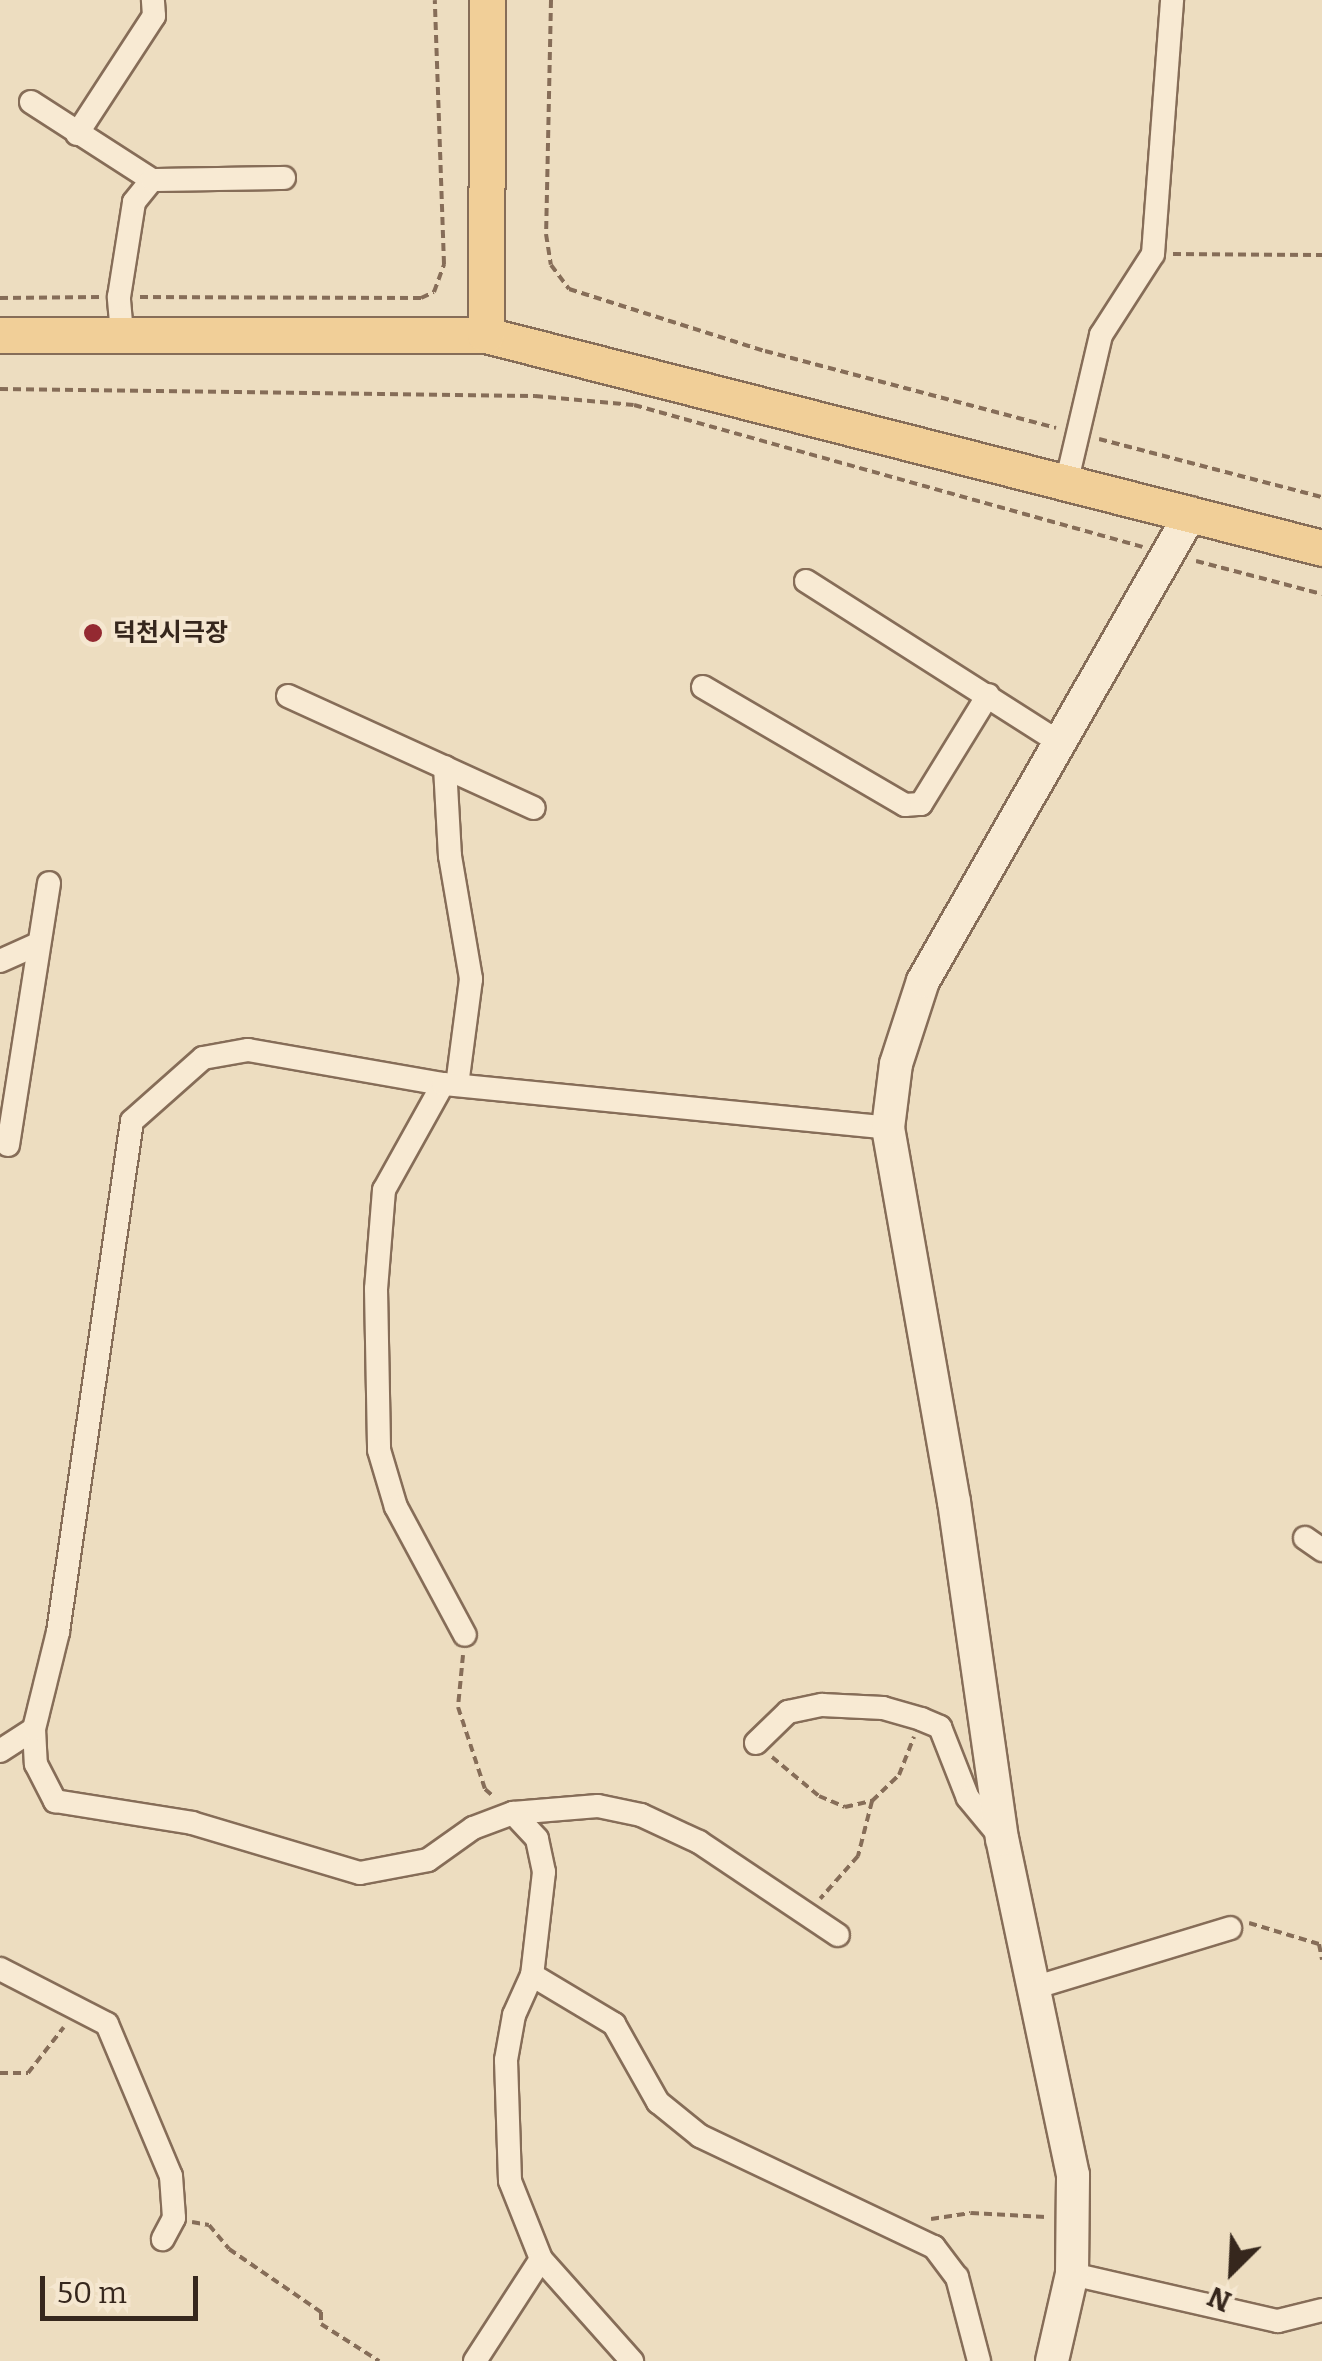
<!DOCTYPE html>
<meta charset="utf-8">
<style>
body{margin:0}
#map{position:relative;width:1322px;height:2361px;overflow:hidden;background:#edddc0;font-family:Bitter,"Noto Sans KR",serif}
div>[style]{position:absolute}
.path>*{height:4px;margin-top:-2px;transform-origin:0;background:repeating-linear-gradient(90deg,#866d58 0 8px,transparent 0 13px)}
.roads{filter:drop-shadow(2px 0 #866d58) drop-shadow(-2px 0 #866d58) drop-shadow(0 2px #866d58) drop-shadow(0 -2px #866d58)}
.street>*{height:22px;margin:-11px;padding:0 11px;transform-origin:11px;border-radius:11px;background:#f8ead3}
.secondary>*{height:32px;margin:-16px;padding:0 16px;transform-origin:16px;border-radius:16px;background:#f8ead3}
.primary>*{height:35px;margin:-17.5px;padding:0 17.5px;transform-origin:17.5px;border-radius:17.5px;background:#f1cf98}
.dots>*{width:28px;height:28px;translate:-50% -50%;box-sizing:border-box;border:5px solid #f5e7d0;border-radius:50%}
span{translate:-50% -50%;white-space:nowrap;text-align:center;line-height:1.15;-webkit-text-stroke:8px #f5e7d0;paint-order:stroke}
.poi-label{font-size:25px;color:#36271d;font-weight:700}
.left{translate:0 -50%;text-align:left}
.north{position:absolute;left:1182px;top:2221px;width:100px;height:100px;-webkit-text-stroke:8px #f5e7d0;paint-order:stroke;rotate:204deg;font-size:28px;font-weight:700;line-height:40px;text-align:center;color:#36271d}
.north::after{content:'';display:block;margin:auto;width:35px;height:45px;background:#36271d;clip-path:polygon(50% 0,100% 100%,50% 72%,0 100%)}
.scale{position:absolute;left:40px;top:2276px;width:158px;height:45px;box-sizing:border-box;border:5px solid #36271d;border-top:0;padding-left:12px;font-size:30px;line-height:35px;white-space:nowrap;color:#36271d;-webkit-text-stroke:8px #f5e7d0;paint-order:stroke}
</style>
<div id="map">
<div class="path">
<div style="left:551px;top:0;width:234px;rotate:91.2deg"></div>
<div style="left:546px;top:234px;width:31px;rotate:81deg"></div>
<div style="left:551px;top:265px;width:30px;rotate:53deg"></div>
<div style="left:569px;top:289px;width:206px;rotate:17.6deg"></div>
<div style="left:765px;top:351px;width:301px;rotate:14.8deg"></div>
<div style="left:1173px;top:254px;width:149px;rotate:0.4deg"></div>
<div style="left:140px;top:297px;width:281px;rotate:0.2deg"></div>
<div style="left:421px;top:298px;width:14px;rotate:-25deg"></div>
<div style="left:434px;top:292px;width:30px;rotate:-70deg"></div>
<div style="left:444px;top:264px;width:264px;rotate:-92deg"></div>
<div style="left:0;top:298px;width:100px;rotate:-0.6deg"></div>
<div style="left:0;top:389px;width:535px;rotate:0.75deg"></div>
<div style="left:535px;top:396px;width:99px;rotate:5.2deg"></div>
<div style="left:634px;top:405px;width:528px;rotate:15.59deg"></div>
<div style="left:1099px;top:439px;width:230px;rotate:14.6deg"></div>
<div style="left:1196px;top:561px;width:130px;rotate:14.7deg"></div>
<div style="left:463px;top:1655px;width:52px;rotate:95.5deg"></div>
<div style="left:458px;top:1707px;width:86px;rotate:71.8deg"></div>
<div style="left:485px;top:1789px;width:12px;rotate:42deg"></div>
<div style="left:772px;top:1757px;width:61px;rotate:39.7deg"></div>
<div style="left:819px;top:1796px;width:28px;rotate:23deg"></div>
<div style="left:845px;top:1807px;width:28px;rotate:-13deg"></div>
<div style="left:872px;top:1801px;width:57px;rotate:104.3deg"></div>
<div style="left:858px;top:1856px;width:57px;rotate:131.5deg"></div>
<div style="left:872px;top:1801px;width:37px;rotate:-44deg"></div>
<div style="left:899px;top:1775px;width:41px;rotate:-68.5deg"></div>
<div style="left:1249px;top:1923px;width:73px;rotate:16.7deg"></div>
<div style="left:1319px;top:1944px;width:16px;rotate:79deg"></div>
<div style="left:0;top:2073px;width:28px"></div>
<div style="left:28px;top:2073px;width:58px;rotate:-52deg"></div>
<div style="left:931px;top:2219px;width:40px;rotate:-8.5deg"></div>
<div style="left:971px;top:2213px;width:75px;rotate:3.1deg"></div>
<div style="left:192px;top:2222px;width:17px;rotate:10deg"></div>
<div style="left:209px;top:2225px;width:31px;rotate:50deg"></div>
<div style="left:229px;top:2249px;width:112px;rotate:34.4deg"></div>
<div style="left:321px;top:2312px;width:12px;rotate:90deg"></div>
<div style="left:321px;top:2324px;width:69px;rotate:32.5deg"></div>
</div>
<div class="roads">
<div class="street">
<div style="left:31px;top:102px;width:144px;rotate:32.8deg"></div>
<div style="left:77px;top:134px;width:141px;rotate:-56.9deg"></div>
<div style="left:154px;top:16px;width:16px;rotate:-94deg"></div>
<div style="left:122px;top:334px;width:37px;rotate:-95deg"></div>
<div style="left:119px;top:297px;width:96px;rotate:-81deg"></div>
<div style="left:134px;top:202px;width:28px;rotate:-51deg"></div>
<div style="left:152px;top:180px;width:132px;rotate:-0.9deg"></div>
<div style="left:1067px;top:480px;width:149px;rotate:-76.8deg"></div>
<div style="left:1101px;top:335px;width:96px;rotate:-57.3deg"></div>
<div style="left:1153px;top:254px;width:255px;rotate:-85.7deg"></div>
<div style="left:806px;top:581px;width:301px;rotate:32.5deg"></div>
<div style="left:703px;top:687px;width:234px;rotate:30.3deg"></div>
<div style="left:905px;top:805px;width:16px;rotate:-4deg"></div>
<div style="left:921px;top:804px;width:128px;rotate:-58.4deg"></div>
<div style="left:288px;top:696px;width:270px;rotate:24.5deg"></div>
<div style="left:445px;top:767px;width:89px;rotate:86.8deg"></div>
<div style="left:450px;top:856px;width:125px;rotate:80.3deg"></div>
<div style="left:471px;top:979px;width:107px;rotate:97.5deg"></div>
<div style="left:0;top:961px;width:42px;rotate:-24.1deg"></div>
<div style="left:443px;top:1084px;width:121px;rotate:119.1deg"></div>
<div style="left:384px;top:1190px;width:99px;rotate:94.6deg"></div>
<div style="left:376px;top:1289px;width:161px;rotate:88.9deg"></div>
<div style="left:379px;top:1450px;width:59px;rotate:73.4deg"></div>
<div style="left:396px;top:1507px;width:145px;rotate:61.7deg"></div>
<div style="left:8px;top:1145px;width:265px;rotate:-81.1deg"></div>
<div style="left:1305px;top:1538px;width:21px;rotate:35deg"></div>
<div style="left:34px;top:1729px;width:35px;rotate:87deg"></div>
<div style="left:36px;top:1764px;width:42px;rotate:62.8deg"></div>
<div style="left:55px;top:1801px;width:139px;rotate:9.1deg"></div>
<div style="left:192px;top:1823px;width:175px;rotate:16.6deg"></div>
<div style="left:360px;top:1873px;width:69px;rotate:-10.8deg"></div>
<div style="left:428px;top:1860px;width:55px;rotate:-35.4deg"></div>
<div style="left:473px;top:1828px;width:43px;rotate:-20.6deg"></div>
<div style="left:513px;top:1813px;width:85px;rotate:-4.7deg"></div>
<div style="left:598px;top:1806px;width:44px;rotate:11.8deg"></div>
<div style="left:641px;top:1815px;width:64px;rotate:25deg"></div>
<div style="left:699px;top:1842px;width:167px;rotate:33.8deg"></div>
<div style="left:756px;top:1743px;width:45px;rotate:-44.1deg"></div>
<div style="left:788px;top:1712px;width:35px;rotate:-12deg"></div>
<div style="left:822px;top:1705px;width:61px;rotate:2.8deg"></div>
<div style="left:883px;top:1708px;width:40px;rotate:16deg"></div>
<div style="left:921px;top:1719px;width:21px;rotate:23deg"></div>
<div style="left:940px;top:1727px;width:76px;rotate:68.5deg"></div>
<div style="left:968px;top:1798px;width:53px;rotate:50.3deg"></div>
<div style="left:0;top:1751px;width:40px;rotate:-32.9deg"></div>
<div style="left:34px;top:1729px;width:100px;rotate:-76.1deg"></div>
<div style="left:58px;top:1632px;width:516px;rotate:-81.76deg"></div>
<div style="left:132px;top:1121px;width:95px;rotate:-41.6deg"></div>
<div style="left:203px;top:1058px;width:46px;rotate:-10.1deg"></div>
<div style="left:248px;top:1050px;width:198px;rotate:9.9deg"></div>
<div style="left:443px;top:1084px;width:447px;rotate:5.6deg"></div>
<div style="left:513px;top:1813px;width:35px;rotate:47deg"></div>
<div style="left:537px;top:1839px;width:34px;rotate:78deg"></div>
<div style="left:544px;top:1872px;width:104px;rotate:96.6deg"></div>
<div style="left:532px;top:1975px;width:96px;rotate:30.9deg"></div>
<div style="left:614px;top:2024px;width:90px;rotate:60.6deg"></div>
<div style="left:658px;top:2102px;width:54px;rotate:39deg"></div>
<div style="left:700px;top:2136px;width:259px;rotate:25.4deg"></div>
<div style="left:934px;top:2247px;width:38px;rotate:53deg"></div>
<div style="left:957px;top:2277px;width:87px;rotate:75.3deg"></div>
<div style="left:0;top:1969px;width:120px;rotate:27.2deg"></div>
<div style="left:107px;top:2024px;width:165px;rotate:67.2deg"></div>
<div style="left:171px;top:2176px;width:42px;rotate:85.9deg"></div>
<div style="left:174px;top:2218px;width:24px;rotate:118deg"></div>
<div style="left:532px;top:1975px;width:44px;rotate:114.2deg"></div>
<div style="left:514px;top:2015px;width:46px;rotate:100.1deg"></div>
<div style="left:506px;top:2060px;width:121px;rotate:88.1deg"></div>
<div style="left:510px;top:2181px;width:84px;rotate:68.3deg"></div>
<div style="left:541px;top:2259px;width:137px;rotate:48.3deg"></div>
<div style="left:1033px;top:1988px;width:206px;rotate:-16.9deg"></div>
<div style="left:1072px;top:2274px;width:211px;rotate:12.9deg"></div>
<div style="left:1278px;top:2321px;width:45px;rotate:-14deg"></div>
<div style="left:475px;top:2361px;width:121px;rotate:-57.1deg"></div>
</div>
<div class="secondary">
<div style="left:1052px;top:2361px;width:89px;rotate:-77.1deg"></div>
<div style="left:1072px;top:2274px;width:99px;rotate:-89.4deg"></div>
<div style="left:1073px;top:2175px;width:343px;rotate:-101.9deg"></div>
<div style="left:1002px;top:1839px;width:340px;rotate:-98.1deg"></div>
<div style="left:954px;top:1502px;width:380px;rotate:-100deg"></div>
<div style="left:888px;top:1128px;width:64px;rotate:-82.9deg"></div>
<div style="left:896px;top:1064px;width:87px;rotate:-72deg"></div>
<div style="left:923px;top:981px;width:539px;rotate:-60.2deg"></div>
</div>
<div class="primary">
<div style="left:0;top:335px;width:486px"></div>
<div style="left:486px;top:335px;width:863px;rotate:14.29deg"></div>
<div style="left:486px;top:335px;width:335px;rotate:-89.8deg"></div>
</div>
</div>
<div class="dots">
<div style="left:93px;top:633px;background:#942931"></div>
</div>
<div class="poi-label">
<span class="left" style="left:113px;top:633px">덕천시극장</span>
</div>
<div class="north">N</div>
<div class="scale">50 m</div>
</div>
